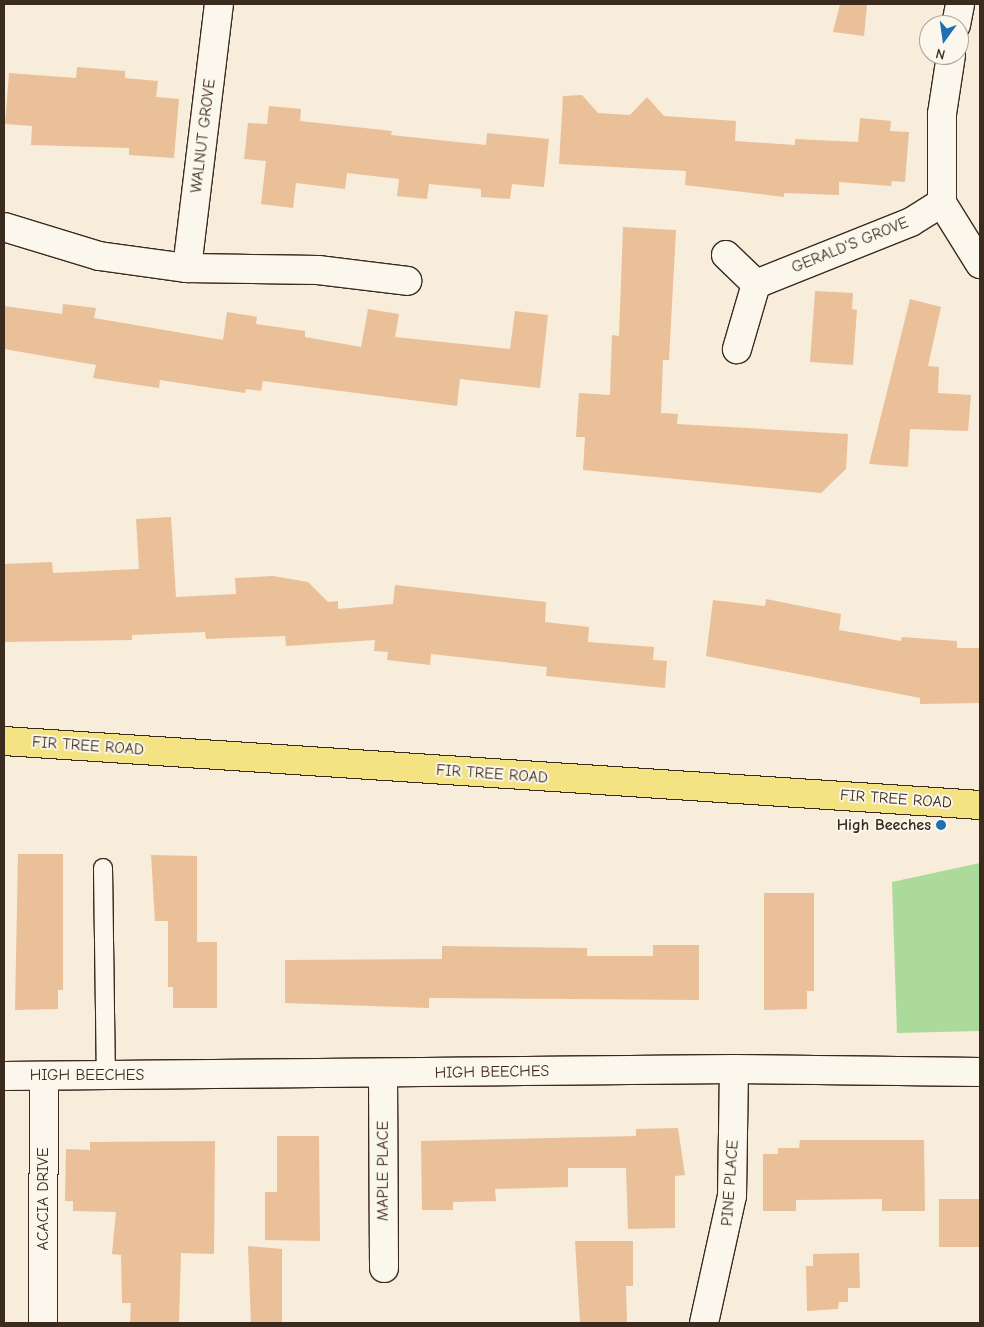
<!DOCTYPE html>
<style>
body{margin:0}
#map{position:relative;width:984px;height:1327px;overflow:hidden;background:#f8ecdb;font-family:"Comic Neue",sans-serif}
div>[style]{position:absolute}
.green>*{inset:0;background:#abda9a}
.building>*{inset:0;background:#eac099}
.roads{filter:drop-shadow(1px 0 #3b2a1e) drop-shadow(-1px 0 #3b2a1e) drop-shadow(0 1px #3b2a1e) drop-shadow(0 -1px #3b2a1e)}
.lane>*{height:18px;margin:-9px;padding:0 9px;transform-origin:9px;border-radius:9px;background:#fbf7ec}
.street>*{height:28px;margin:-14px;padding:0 14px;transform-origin:14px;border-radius:14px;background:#fbf7ec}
.primary>*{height:28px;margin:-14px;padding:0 14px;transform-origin:14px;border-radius:14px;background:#f4e382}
.dots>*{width:14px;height:14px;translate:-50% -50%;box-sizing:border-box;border:2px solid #fbf7ec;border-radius:50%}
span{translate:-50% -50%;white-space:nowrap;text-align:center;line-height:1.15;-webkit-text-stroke:4px #fbf7ec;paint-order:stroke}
.street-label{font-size:16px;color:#3b2a1e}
.poi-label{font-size:16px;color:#3b2a1e;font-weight:700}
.right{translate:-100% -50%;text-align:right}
.frame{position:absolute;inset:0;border:5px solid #3b2a1e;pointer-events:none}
.north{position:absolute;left:919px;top:15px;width:50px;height:50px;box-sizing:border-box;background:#fbf7ec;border:1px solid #aea59a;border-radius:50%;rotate:194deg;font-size:14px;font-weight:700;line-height:20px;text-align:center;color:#3b2a1e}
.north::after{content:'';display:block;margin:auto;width:18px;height:22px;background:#1f6fb2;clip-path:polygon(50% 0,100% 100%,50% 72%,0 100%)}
</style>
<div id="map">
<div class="green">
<div style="clip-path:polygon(980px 863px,980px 1031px,897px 1033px,892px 882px)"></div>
</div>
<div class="building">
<div style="clip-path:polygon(840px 4px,867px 4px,864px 36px,833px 32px)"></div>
<div style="clip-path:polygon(77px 67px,125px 71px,125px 78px,158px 81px,156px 97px,179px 99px,174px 158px,129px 155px,129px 148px,31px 145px,32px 126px,5px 124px,9px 73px,76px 78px)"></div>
<div style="clip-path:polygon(582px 95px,598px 113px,630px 115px,647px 97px,664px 116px,736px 121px,735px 141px,795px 145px,795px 139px,858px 142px,860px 118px,891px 121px,890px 131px,909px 132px,905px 182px,892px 181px,891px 186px,839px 182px,839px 195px,784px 193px,784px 197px,685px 185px,686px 171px,559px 164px,563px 96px)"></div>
<div style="clip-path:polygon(269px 106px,301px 109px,300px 121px,392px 131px,391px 135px,486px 145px,487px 133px,549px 139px,544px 187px,512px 184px,510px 199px,481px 197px,481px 189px,429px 184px,427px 199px,397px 196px,399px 179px,347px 173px,345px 189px,296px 183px,293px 208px,261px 204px,266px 161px,244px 159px,248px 123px,267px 124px)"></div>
<div style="clip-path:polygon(623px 227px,676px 230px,669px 360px,663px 360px,661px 413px,678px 414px,677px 424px,848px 434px,846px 469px,821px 493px,583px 470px,585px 437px,576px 437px,579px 393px,610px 395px,612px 335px,619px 336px)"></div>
<div style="clip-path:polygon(815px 291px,853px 293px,852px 309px,857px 310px,853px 365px,810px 362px)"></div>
<div style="clip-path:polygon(910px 299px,941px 307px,928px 366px,939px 367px,938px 393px,971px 395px,968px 431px,910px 429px,908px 467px,869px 464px)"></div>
<div style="clip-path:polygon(63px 304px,96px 308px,94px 318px,223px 340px,227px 312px,257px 317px,256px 324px,305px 331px,305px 337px,361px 347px,368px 309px,399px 314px,395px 337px,510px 349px,515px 311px,548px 315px,540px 388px,460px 379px,457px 406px,263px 381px,261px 391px,246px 389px,245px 393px,160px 380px,159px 388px,93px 378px,96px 365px,4px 349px,4px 306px,62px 314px)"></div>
<div style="clip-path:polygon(171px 517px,176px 597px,236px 594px,235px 578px,273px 576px,308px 582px,328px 602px,338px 601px,338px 609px,393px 604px,395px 585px,546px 602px,545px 622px,589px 627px,588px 642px,654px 647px,653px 660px,667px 661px,665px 688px,546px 676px,547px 667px,431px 654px,430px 665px,387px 660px,388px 652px,374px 651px,375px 640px,286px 646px,285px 636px,206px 639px,205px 632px,132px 635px,132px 640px,4px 642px,4px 564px,52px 562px,53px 573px,139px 569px,136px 519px)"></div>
<div style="clip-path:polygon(766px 599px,841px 614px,839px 630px,901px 641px,902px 637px,957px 641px,957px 648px,980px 648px,980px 703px,920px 704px,920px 698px,706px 656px,713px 600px,765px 606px)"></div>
<div style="clip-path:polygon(18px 854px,63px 854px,63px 990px,58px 990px,58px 1009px,15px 1010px)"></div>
<div style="clip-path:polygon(151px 855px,197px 856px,197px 942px,217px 942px,217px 1008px,173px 1008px,173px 987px,168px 987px,168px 921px,155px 921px)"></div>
<div style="clip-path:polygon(764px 893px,814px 893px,814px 991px,807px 991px,807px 1009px,764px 1010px)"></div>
<div style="clip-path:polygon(653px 945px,699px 945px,699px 1000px,429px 998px,429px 1008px,285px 1003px,285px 960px,442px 959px,442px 946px,587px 948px,587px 956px,653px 956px)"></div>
<div style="clip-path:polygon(678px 1128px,685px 1175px,675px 1176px,675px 1228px,628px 1229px,626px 1168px,568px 1168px,568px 1187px,495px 1189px,496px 1201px,453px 1202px,453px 1210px,422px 1210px,421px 1141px,636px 1136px,636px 1129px)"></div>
<div style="clip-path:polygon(277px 1136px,319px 1136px,320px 1241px,265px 1240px,265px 1192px,277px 1192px)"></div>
<div style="clip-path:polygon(800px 1140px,924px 1140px,925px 1211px,882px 1211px,882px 1199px,796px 1200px,796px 1211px,763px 1211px,763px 1154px,778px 1154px,778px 1148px,799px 1148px)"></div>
<div style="clip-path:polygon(215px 1141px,214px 1254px,181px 1253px,179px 1323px,130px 1323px,131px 1303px,122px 1303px,121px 1255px,112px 1254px,116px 1212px,73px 1211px,73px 1201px,65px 1201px,66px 1149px,90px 1150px,90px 1142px)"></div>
<div style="clip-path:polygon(939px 1199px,980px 1199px,980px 1247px,939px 1247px)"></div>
<div style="clip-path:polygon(575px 1241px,633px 1241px,633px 1286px,626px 1286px,627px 1323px,580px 1323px)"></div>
<div style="clip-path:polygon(248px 1246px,282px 1249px,282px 1323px,251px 1323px)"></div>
<div style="clip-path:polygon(859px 1253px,860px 1288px,848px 1288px,848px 1302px,839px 1302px,838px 1309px,807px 1311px,806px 1266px,813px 1266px,813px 1254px)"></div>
</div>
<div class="roads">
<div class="lane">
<div style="left:103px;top:868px;width:207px;rotate:89.2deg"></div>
</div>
<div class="street">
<div style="left:956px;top:25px;width:21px;rotate:-79deg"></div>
<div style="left:951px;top:55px;width:60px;rotate:98.7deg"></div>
<div style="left:942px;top:114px;width:89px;rotate:90deg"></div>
<div style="left:942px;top:203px;width:72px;rotate:58.1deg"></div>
<div style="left:4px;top:227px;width:99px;rotate:17deg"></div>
<div style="left:99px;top:256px;width:89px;rotate:7.8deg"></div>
<div style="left:187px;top:268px;width:131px;rotate:0.9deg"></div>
<div style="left:318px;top:270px;width:90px;rotate:7deg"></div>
<div style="left:726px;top:255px;width:42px;rotate:44deg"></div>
<div style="left:756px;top:284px;width:68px;rotate:106.3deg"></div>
<div style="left:187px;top:268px;width:266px;rotate:-83.1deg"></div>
<div style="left:756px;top:284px;width:167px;rotate:-21.8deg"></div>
<div style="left:911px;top:222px;width:36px;rotate:-32deg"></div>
<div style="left:383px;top:1073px;width:195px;rotate:89.7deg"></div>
<div style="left:4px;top:1076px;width:730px;rotate:-0.55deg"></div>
<div style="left:734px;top:1069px;width:246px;rotate:0.7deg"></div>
<div style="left:43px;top:1323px;width:247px;rotate:-89.8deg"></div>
<div style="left:704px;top:1323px;width:130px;rotate:-77.6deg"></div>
<div style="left:732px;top:1196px;width:127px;rotate:-89.1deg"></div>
</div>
<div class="primary">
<div style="left:4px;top:741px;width:978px;rotate:3.75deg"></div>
</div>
</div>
<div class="dots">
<div style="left:941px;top:825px;background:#1f6fb2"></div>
</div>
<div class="street-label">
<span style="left:203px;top:136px;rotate:-83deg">WALNUT GROVE</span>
<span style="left:850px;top:245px;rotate:-22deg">GERALD'S GROVE</span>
<span style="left:88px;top:746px;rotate:4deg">FIR TREE ROAD</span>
<span style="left:492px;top:774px;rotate:4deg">FIR TREE ROAD</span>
<span style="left:896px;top:799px;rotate:4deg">FIR TREE ROAD</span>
<span style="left:492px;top:1072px;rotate:-1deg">HIGH BEECHES</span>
<span style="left:87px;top:1075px">HIGH BEECHES</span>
<span style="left:383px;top:1171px;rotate:-90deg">MAPLE PLACE</span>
<span style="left:730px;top:1183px;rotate:-86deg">PINE PLACE</span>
<span style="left:43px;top:1199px;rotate:-90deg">ACACIA DRIVE</span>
</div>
<div class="poi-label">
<span class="right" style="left:931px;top:825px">High Beeches</span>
</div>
<div class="frame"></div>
<div class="north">N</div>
</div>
